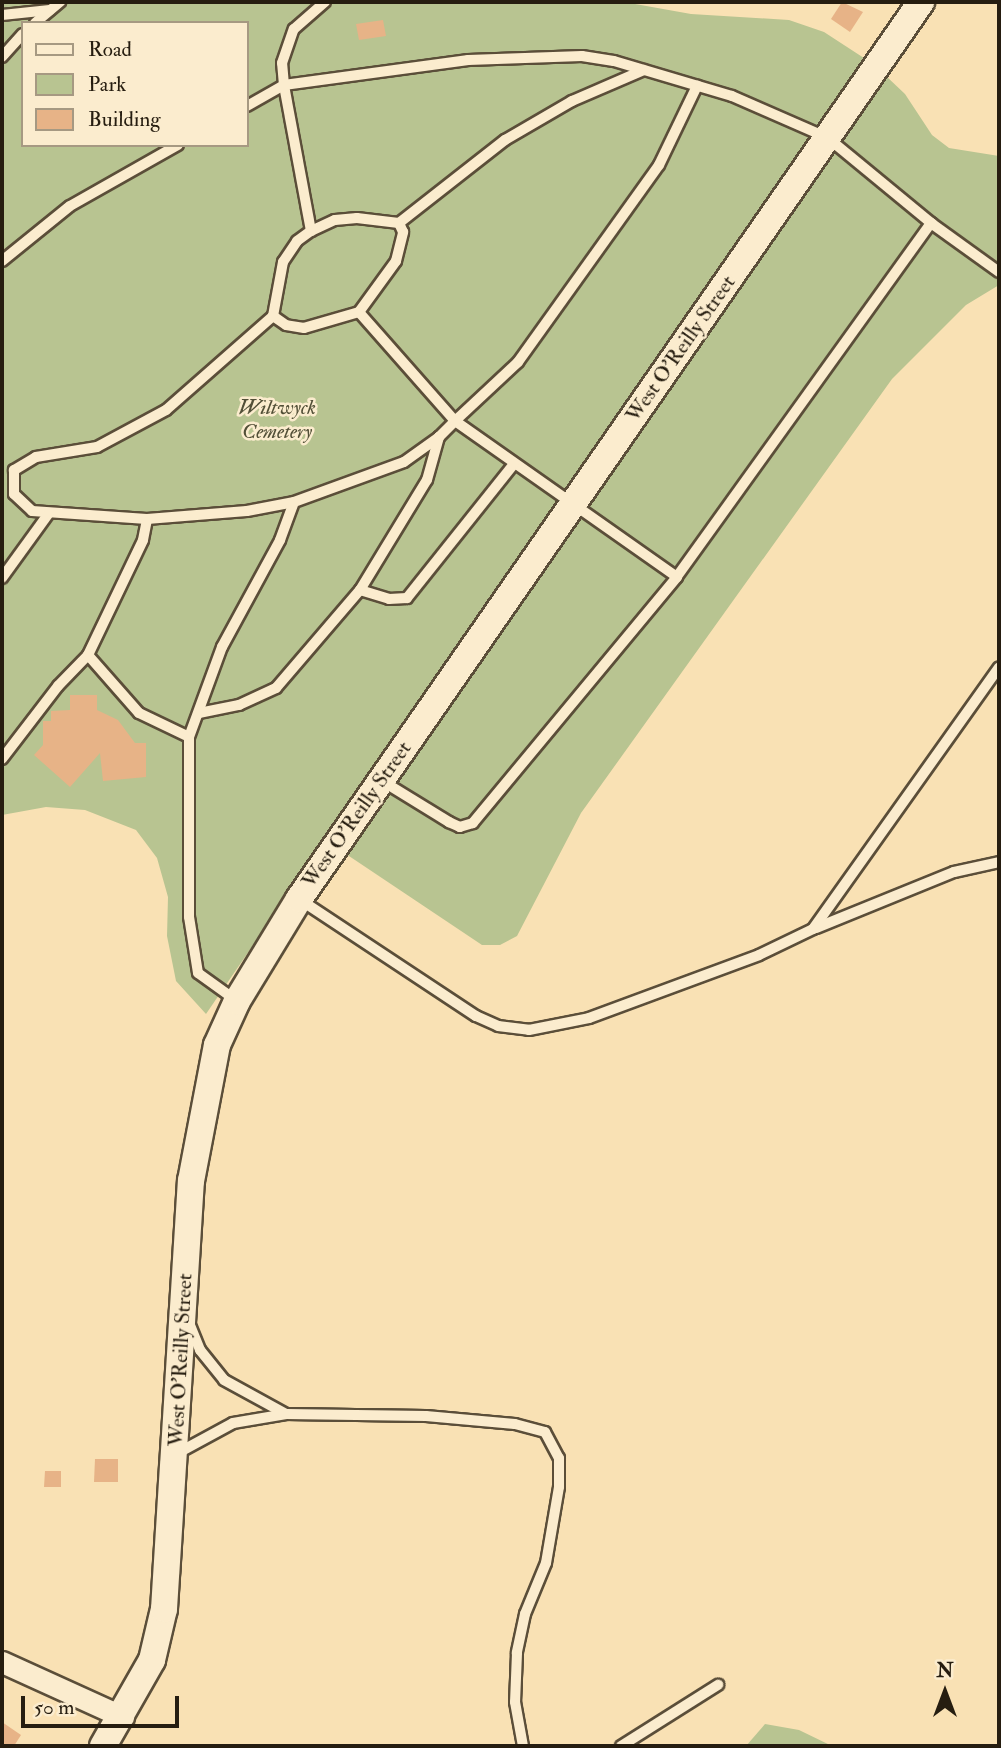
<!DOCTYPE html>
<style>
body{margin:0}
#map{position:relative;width:1001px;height:1748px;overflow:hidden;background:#f9e1b4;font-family:"IM FELL Double Pica",serif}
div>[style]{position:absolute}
.green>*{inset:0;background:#b8c491}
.building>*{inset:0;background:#e7b387}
.roads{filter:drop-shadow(2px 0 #5b4e39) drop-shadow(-2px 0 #5b4e39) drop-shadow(0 2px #5b4e39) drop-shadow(0 -2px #5b4e39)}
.service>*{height:10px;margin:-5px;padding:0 5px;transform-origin:5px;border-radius:5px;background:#fbecce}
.minor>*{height:21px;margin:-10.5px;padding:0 10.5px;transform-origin:10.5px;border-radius:10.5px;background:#fbecce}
.tertiary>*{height:26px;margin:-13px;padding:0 13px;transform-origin:13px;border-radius:13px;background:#fbecce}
span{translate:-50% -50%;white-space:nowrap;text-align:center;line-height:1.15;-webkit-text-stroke:5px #fbecce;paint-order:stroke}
.street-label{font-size:21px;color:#261d10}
.park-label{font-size:21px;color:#524f37;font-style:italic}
.frame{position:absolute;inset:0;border:4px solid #261d10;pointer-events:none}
.legend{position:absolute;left:21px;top:21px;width:228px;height:126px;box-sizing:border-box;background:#fbecce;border:2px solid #a69982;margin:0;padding:9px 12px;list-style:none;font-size:21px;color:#261d10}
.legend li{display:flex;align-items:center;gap:14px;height:35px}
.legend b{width:35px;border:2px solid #a69982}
.north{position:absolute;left:910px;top:1657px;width:70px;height:70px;-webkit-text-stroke:5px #fbecce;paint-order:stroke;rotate:0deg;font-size:19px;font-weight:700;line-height:28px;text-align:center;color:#261d10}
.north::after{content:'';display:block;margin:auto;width:24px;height:32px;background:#261d10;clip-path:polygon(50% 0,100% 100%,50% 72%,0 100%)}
.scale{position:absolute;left:21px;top:1696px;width:158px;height:32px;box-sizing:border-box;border:4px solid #261d10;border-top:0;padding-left:9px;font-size:21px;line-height:24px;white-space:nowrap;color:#261d10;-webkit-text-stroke:5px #fbecce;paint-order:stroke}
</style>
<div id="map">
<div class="green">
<div style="clip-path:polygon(evenodd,2px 2px,624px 2px,691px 14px,789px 20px,824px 32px,867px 60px,555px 503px,206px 1014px,176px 981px,167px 936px,168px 897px,157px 858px,136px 830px,85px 810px,46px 807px,2px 815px,2px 2px,23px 23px,247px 23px,247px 145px,23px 145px,23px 23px)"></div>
<div style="clip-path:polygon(886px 76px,905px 94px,932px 135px,949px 148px,999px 156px,999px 285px,966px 305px,892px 379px,581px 813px,517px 936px,500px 945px,482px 945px,346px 854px)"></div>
<div style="clip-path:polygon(765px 1724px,799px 1730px,832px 1746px,746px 1746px)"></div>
</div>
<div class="building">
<div style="clip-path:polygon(842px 2px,863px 12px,850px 32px,831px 19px)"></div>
<div style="clip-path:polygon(383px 20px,386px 36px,359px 40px,356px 24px)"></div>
<div style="clip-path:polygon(70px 695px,97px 695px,97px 710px,118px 720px,135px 743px,146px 743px,146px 777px,103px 781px,100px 753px,70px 787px,34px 755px,43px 745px,43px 721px,51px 721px,51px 711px,70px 710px)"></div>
<div style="clip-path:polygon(95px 1459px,118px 1459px,118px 1482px,94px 1482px)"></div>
<div style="clip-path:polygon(45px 1471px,61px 1471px,61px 1487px,44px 1487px)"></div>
<div style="clip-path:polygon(2px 1722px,21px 1735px,14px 1746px,2px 1746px)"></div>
</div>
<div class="roads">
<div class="service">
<div style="left:2px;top:15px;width:48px;rotate:-5.9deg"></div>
<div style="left:35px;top:23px;width:33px;rotate:-40deg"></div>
<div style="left:2px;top:57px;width:31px;rotate:-48deg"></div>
<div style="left:247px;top:106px;width:43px;rotate:-29.6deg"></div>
<div style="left:284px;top:85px;width:22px;rotate:-95deg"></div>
<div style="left:282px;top:63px;width:36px;rotate:-71deg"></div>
<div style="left:294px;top:29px;width:41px;rotate:-41.1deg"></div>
<div style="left:931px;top:223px;width:84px;rotate:35.8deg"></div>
<div style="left:311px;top:231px;width:26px;rotate:-25deg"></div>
<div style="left:335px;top:220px;width:22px;rotate:-5deg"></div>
<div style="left:357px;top:218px;width:42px;rotate:6.8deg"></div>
<div style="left:2px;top:261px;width:87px;rotate:-39deg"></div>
<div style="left:70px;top:206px;width:124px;rotate:-29.5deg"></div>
<div style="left:359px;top:312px;width:63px;rotate:-54deg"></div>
<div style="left:396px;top:261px;width:30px;rotate:-76deg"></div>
<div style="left:403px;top:232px;width:10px;rotate:-114deg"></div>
<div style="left:399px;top:223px;width:135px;rotate:-38.1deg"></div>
<div style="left:505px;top:140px;width:78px;rotate:-30.2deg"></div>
<div style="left:572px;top:101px;width:78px;rotate:-23.3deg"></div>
<div style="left:273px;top:316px;width:55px;rotate:-79.5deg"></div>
<div style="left:283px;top:262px;width:25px;rotate:-56deg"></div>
<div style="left:297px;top:241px;width:17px;rotate:-36deg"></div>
<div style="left:311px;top:231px;width:148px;rotate:-100.5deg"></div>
<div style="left:284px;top:85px;width:186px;rotate:-7.7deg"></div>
<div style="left:468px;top:60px;width:114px;rotate:-2deg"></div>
<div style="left:582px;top:56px;width:32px;rotate:9deg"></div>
<div style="left:614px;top:61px;width:123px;rotate:16.5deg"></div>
<div style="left:732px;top:96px;width:105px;rotate:23.6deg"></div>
<div style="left:828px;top:138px;width:134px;rotate:39.5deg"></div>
<div style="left:931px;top:223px;width:436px;rotate:125.7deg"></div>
<div style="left:677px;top:577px;width:320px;rotate:129.7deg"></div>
<div style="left:473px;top:823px;width:14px;rotate:163deg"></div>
<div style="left:460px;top:827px;width:12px;rotate:-156deg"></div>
<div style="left:449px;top:822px;width:79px;rotate:-148.5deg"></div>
<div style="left:677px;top:577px;width:271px;rotate:-144.9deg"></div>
<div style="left:455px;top:421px;width:145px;rotate:-131.4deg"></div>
<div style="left:359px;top:312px;width:57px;rotate:163.8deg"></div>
<div style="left:304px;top:328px;width:18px;rotate:-171deg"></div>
<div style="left:286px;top:325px;width:16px;rotate:-145deg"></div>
<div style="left:273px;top:316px;width:142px;rotate:138.7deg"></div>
<div style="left:166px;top:410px;width:78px;rotate:151.8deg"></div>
<div style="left:97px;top:447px;width:62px;rotate:170.7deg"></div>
<div style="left:36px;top:457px;width:26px;rotate:149deg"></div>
<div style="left:14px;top:470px;width:24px;rotate:90deg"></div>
<div style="left:14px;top:494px;width:25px;rotate:43deg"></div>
<div style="left:32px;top:511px;width:115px;rotate:4deg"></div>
<div style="left:147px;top:519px;width:100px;rotate:-4.6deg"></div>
<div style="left:247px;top:511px;width:48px;rotate:-10.8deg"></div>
<div style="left:294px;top:502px;width:117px;rotate:-20deg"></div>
<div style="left:404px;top:462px;width:43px;rotate:-35.5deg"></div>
<div style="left:439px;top:437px;width:23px;rotate:-45deg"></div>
<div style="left:455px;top:421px;width:86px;rotate:-43.1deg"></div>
<div style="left:518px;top:362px;width:242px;rotate:-54.4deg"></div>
<div style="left:659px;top:165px;width:88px;rotate:-64.3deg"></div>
<div style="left:2px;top:578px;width:80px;rotate:-54.1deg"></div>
<div style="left:360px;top:590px;width:129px;rotate:-58.7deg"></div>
<div style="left:427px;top:480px;width:45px;rotate:-74.4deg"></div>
<div style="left:88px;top:655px;width:77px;rotate:48.7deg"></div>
<div style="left:139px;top:713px;width:55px;rotate:25.6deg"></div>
<div style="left:199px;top:713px;width:41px;rotate:-11.3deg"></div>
<div style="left:239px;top:705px;width:41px;rotate:-24.7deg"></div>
<div style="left:276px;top:688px;width:129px;rotate:-49.4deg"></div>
<div style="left:360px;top:590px;width:30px;rotate:17deg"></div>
<div style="left:389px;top:599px;width:18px;rotate:-3deg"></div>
<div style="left:407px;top:598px;width:170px;rotate:-51.4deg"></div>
<div style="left:2px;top:759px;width:92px;rotate:-52.5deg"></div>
<div style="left:58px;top:686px;width:43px;rotate:-45.9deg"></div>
<div style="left:88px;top:655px;width:127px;rotate:-64.4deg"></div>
<div style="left:143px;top:540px;width:21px;rotate:-79deg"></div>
<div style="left:299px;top:899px;width:212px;rotate:33.5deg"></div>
<div style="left:476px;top:1016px;width:24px;rotate:24deg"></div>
<div style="left:498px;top:1026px;width:31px;rotate:7deg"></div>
<div style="left:529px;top:1030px;width:61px;rotate:-11.3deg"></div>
<div style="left:589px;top:1018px;width:181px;rotate:-20.3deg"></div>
<div style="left:759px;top:955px;width:60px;rotate:-25.7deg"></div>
<div style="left:813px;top:929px;width:321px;rotate:-54.6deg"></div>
<div style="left:816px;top:928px;width:149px;rotate:-22.1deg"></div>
<div style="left:954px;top:872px;width:46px;rotate:-12.5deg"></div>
<div style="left:237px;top:1001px;width:48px;rotate:-144.3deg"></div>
<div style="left:198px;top:973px;width:57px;rotate:-99.1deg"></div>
<div style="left:189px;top:917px;width:180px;rotate:-90deg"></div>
<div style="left:189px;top:737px;width:96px;rotate:-69.9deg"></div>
<div style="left:222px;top:647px;width:122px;rotate:-61.5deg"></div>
<div style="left:280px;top:540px;width:40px;rotate:-69.8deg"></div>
<div style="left:190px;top:1325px;width:27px;rotate:68deg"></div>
<div style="left:200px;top:1350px;width:38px;rotate:51deg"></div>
<div style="left:224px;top:1380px;width:71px;rotate:28.7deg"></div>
<div style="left:176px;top:1454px;width:65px;rotate:-28.5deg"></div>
<div style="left:233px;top:1423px;width:54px;rotate:-9.6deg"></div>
<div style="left:286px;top:1414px;width:140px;rotate:0.8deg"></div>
<div style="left:426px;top:1416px;width:89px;rotate:5.1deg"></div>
<div style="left:515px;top:1424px;width:31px;rotate:15deg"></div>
<div style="left:545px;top:1432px;width:30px;rotate:62deg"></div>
<div style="left:559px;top:1458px;width:29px;rotate:90deg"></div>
<div style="left:559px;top:1487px;width:77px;rotate:99.7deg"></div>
<div style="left:546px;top:1563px;width:55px;rotate:112.4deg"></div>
<div style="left:525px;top:1614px;width:40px;rotate:102deg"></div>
<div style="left:517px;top:1653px;width:49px;rotate:92.3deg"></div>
<div style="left:515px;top:1702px;width:45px;rotate:79.7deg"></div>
<div style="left:621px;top:1746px;width:115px;rotate:-32.2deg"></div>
</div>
<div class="minor">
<div style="left:2px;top:1662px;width:133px;rotate:24.4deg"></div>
</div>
<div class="tertiary">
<div style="left:103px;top:1746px;width:99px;rotate:-60.3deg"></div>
<div style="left:152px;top:1660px;width:52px;rotate:-76.8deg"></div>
<div style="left:164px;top:1609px;width:429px;rotate:-86.4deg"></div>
<div style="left:191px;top:1181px;width:138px;rotate:-79.2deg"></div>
<div style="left:217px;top:1045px;width:48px;rotate:-65.6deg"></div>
<div style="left:237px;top:1001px;width:119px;rotate:-58.7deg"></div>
<div style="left:299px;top:899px;width:1092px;rotate:-55.26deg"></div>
</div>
</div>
<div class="street-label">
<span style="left:681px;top:349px;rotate:-55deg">West O'Reilly Street</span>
<span style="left:357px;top:815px;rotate:-55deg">West O'Reilly Street</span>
<span style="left:181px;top:1360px;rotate:-87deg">West O'Reilly Street</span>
</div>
<div class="park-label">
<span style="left:277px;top:420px">Wiltwyck<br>Cemetery</span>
</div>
<div class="frame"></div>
<ul class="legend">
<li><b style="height:9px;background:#fbecce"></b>Road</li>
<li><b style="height:19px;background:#b8c491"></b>Park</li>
<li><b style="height:19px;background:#e7b387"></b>Building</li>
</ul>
<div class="north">N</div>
<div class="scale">50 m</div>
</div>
